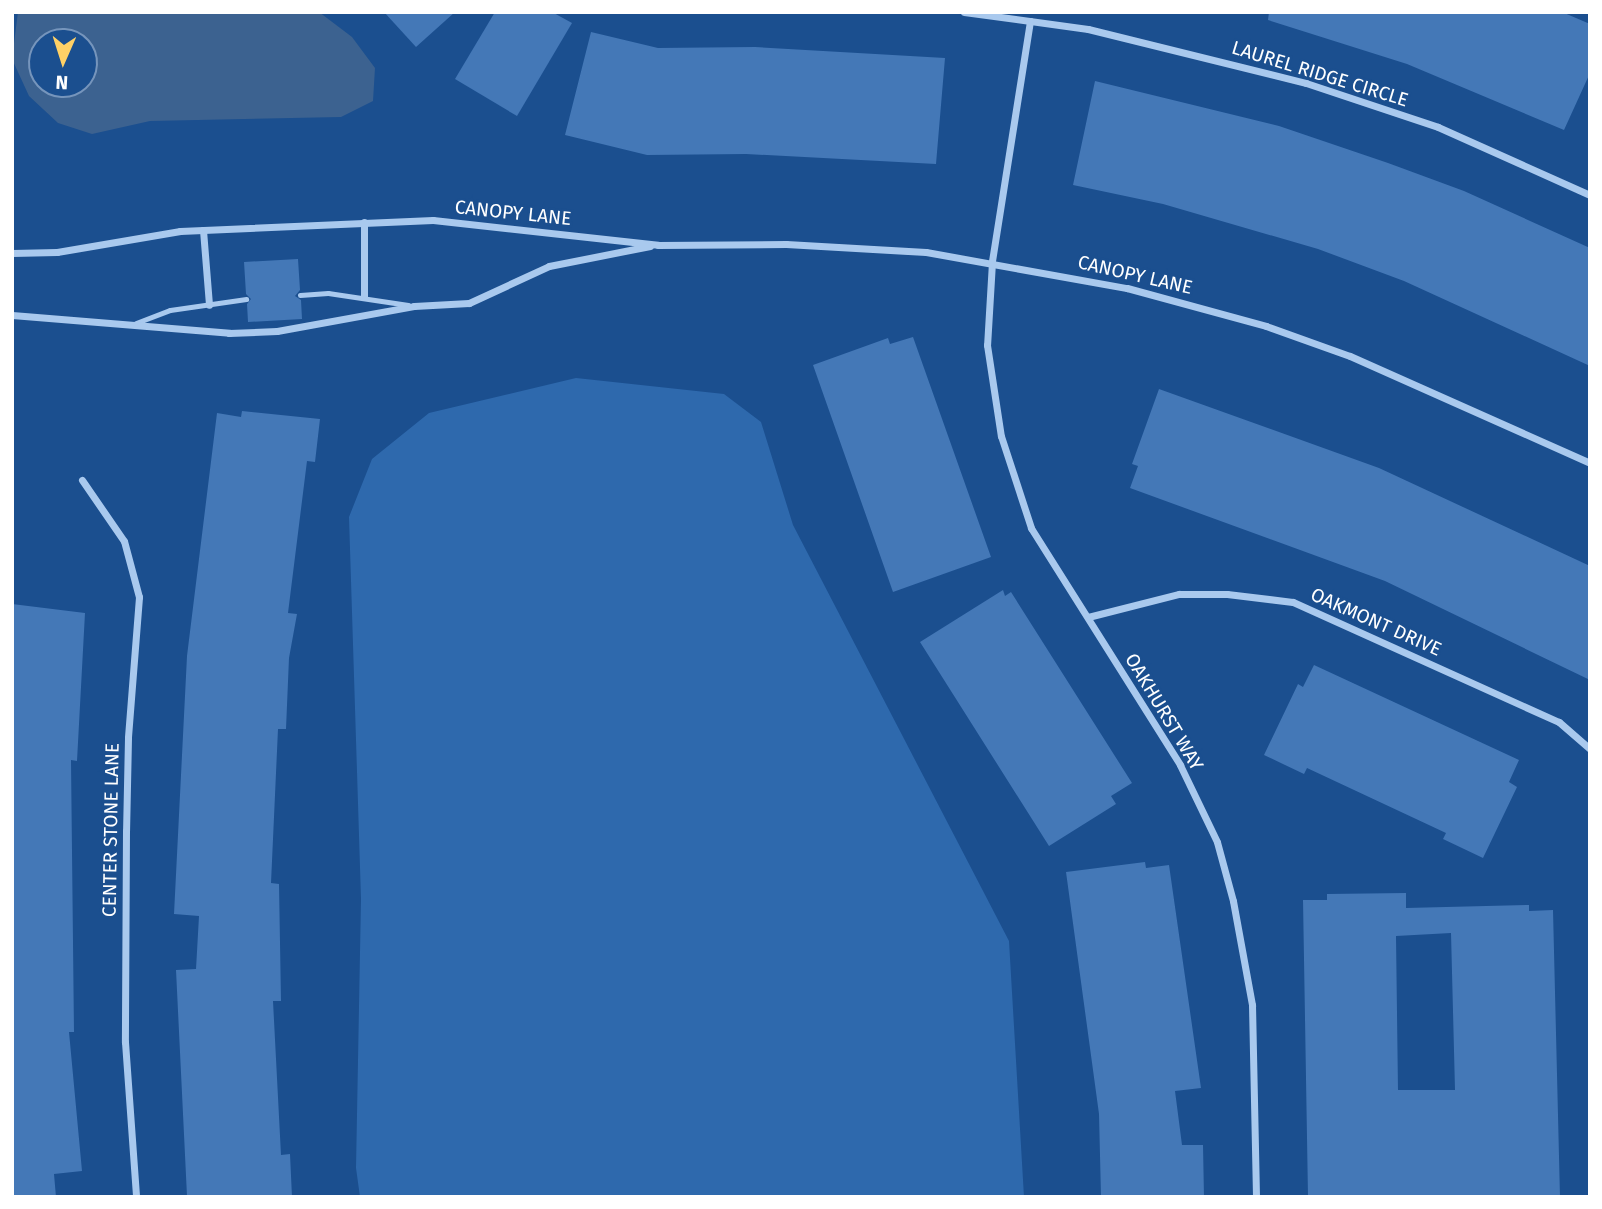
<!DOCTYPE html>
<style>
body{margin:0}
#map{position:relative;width:1602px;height:1209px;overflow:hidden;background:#1b4f8f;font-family:"Fira Sans",sans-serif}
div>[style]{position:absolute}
.green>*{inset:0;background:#2e69ad}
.water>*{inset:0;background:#3c6290}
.building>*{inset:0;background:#4478b7}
.lane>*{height:5px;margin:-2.5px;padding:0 2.5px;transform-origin:2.5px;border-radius:2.5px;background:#a9c9ee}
.street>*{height:7px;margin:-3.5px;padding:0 3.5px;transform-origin:3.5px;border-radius:3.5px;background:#a9c9ee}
span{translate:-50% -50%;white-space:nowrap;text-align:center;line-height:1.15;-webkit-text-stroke:5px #1b4f8f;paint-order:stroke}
.street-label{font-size:19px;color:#fff}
.frame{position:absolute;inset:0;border:14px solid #fff;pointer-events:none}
.north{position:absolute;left:28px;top:28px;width:70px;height:70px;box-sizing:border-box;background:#1b4f8f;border:2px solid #7695bc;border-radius:50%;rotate:183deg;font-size:19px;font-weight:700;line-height:28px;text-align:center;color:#fff}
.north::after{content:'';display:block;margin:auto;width:24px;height:32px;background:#ffd166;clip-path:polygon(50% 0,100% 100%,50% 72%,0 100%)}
</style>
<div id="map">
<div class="green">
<div style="clip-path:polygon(576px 378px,724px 394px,761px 422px,793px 525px,1009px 941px,1024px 1197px,360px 1197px,356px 1168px,361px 899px,349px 517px,372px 459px,429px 413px)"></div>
</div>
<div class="water">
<div style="clip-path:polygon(evenodd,18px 12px,319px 12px,352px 37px,375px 68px,373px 101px,341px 117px,150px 121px,92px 134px,58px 123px,29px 96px,12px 59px,18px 12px,42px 42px,84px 42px,84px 84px,42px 84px,42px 42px)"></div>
</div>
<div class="building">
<div style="clip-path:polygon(384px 12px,455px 12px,416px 47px)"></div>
<div style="clip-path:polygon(495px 12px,552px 12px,572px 23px,517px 116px,455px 79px)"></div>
<div style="clip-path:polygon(1269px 12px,1562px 12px,1590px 24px,1590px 73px,1564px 130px,1407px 64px,1268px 20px)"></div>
<div style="clip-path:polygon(591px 32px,658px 48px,755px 47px,945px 58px,936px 164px,746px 154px,647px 155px,565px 135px)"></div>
<div style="clip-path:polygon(1095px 81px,1279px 126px,1388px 163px,1464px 191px,1590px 248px,1590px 366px,1404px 281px,1318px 249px,1163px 204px,1073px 185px)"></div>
<div style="clip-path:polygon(298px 259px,300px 290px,295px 296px,301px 300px,302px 319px,248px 322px,247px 304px,251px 299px,246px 294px,244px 262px)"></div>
<div style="clip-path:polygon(913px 337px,991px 557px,893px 592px,813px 365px,888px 338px,890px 344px)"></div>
<div style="clip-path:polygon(1159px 389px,1379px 468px,1590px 566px,1590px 680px,1385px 581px,1130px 488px,1138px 466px,1132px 464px)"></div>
<div style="clip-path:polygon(242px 411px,320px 419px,315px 462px,307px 461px,288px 613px,297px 614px,289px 658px,286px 729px,278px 729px,271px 883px,279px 884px,281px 1001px,273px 1001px,281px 1155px,290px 1154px,292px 1197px,187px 1196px,176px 970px,196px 969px,199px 916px,174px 914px,187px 656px,217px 413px,241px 417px)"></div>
<div style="clip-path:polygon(1003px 590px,1005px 596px,1011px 592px,1132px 783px,1111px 796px,1116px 804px,1049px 846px,920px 642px)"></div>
<div style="clip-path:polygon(12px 604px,85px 613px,77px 761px,71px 760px,74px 1032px,69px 1032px,82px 1171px,54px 1174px,56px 1197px,12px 1197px)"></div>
<div style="clip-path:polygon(1314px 665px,1519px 760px,1509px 782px,1517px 787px,1483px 858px,1443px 839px,1446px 833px,1307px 768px,1304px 774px,1264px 755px,1298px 684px,1303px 687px)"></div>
<div style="clip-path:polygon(1145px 862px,1146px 868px,1169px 865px,1201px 1088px,1175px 1091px,1182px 1145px,1203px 1145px,1204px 1197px,1101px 1197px,1099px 1114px,1066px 872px)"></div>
<div style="clip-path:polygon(evenodd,1406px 893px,1406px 908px,1529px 905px,1529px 911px,1553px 910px,1560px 1197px,1308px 1197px,1303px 900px,1327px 900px,1327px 894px,1406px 893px,1451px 933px,1455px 1090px,1398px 1090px,1396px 936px,1451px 933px)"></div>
</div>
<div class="lane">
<div style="left:300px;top:295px;width:28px;rotate:-4deg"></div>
<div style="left:328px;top:293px;width:81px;rotate:8.5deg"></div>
<div style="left:136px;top:323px;width:36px;rotate:-21deg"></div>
<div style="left:170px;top:310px;width:77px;rotate:-8.2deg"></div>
</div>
<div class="street">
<div style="left:964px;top:12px;width:125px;rotate:7.8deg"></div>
<div style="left:1088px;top:29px;width:225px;rotate:13.9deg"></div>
<div style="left:1306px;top:83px;width:139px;rotate:18.4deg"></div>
<div style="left:1438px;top:127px;width:167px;rotate:24.1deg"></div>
<div style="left:1030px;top:21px;width:244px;rotate:99deg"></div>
<div style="left:992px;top:262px;width:83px;rotate:93.4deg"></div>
<div style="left:987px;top:345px;width:92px;rotate:81.3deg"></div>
<div style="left:1001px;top:436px;width:97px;rotate:71.9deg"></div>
<div style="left:1031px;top:528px;width:280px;rotate:57.8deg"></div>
<div style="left:1180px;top:765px;width:85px;rotate:64.3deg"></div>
<div style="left:1217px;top:842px;width:61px;rotate:74.8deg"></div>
<div style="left:1233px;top:901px;width:106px;rotate:79.6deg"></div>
<div style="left:1252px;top:1005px;width:192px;rotate:88.8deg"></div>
<div style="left:364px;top:222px;width:75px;rotate:90deg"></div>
<div style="left:203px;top:230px;width:75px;rotate:85.4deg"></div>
<div style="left:12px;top:253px;width:45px;rotate:-1.3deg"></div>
<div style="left:57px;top:252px;width:125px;rotate:-9.7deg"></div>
<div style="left:180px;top:231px;width:253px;rotate:-2.5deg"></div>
<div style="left:433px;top:220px;width:226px;rotate:6.3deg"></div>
<div style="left:658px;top:245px;width:128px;rotate:-0.4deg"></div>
<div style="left:786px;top:244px;width:140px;rotate:3.3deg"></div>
<div style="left:926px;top:252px;width:204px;rotate:10.2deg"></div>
<div style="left:1127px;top:288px;width:144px;rotate:15.3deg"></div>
<div style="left:1266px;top:326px;width:89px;rotate:19.7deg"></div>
<div style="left:1350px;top:356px;width:263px;rotate:24deg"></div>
<div style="left:12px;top:315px;width:218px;rotate:4.7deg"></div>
<div style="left:229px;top:333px;width:48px;rotate:-2.4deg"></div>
<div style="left:277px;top:331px;width:139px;rotate:-10.3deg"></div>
<div style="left:414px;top:306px;width:55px;rotate:-3.1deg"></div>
<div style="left:469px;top:303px;width:88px;rotate:-24.8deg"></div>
<div style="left:549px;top:266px;width:103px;rotate:-11.2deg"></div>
<div style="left:82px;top:480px;width:74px;rotate:55.5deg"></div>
<div style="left:124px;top:541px;width:58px;rotate:75deg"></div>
<div style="left:139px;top:597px;width:141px;rotate:94.5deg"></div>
<div style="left:128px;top:738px;width:93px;rotate:91.2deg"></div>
<div style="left:126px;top:831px;width:211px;rotate:90.3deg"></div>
<div style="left:125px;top:1042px;width:155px;rotate:85.9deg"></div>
<div style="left:1088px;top:617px;width:94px;rotate:-14.2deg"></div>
<div style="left:1179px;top:594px;width:48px"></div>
<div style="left:1227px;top:594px;width:66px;rotate:6.9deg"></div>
<div style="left:1293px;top:602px;width:292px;rotate:24.3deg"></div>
<div style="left:1559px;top:722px;width:41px;rotate:41.1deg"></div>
</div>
<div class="street-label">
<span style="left:1320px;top:74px;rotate:17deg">LAUREL RIDGE CIRCLE</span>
<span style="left:513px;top:213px;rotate:6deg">CANOPY LANE</span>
<span style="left:1135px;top:275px;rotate:13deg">CANOPY LANE</span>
<span style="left:1376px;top:622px;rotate:24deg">OAKMONT DRIVE</span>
<span style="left:1164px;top:712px;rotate:59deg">OAKHURST WAY</span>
<span style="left:111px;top:830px;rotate:-89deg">CENTER STONE LANE</span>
</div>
<div class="frame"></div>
<div class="north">N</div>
</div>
